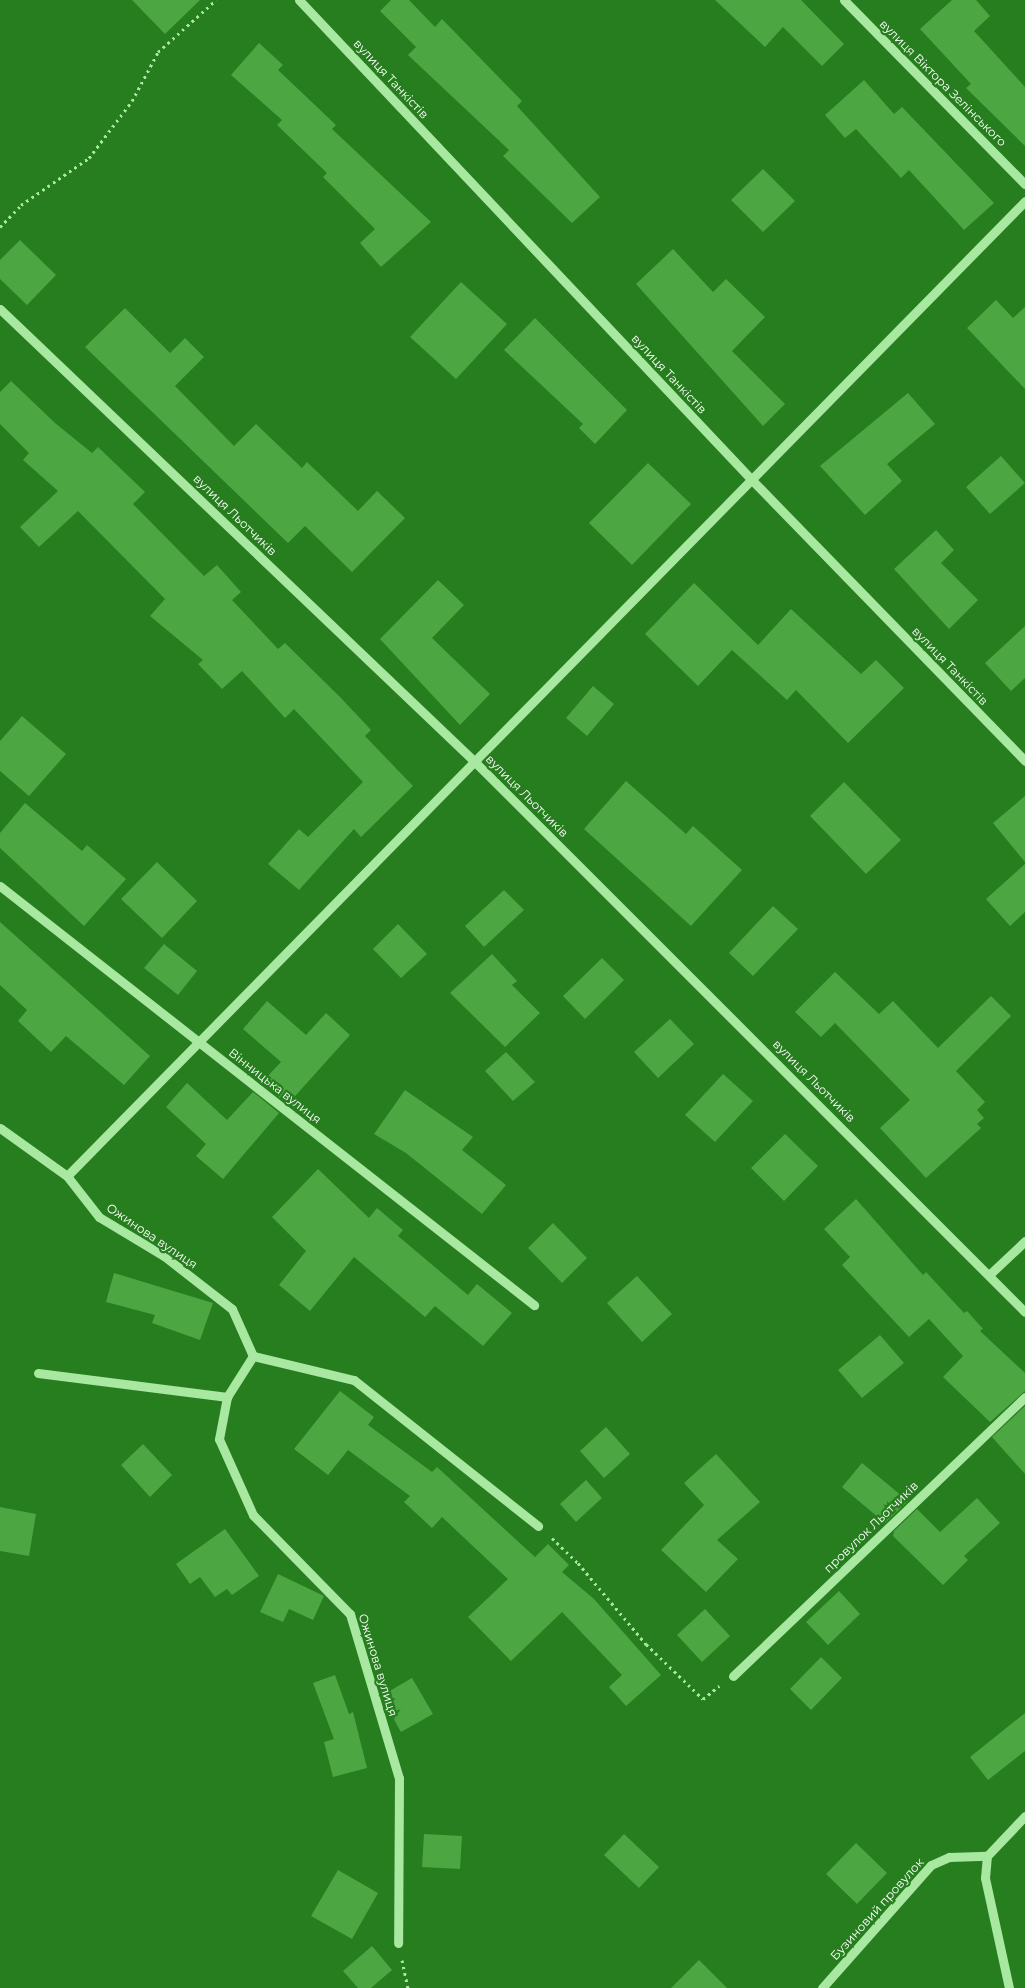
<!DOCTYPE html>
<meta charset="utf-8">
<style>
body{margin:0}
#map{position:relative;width:1025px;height:1988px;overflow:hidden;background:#267e1e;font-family:Montserrat,sans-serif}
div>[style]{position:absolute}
.building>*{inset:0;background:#4ca642}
.path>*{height:3px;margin-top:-1.5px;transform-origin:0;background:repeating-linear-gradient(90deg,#a8e8a1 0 2.5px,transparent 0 6.5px)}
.minor>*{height:9px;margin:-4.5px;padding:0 4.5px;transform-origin:4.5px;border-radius:4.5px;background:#a8e8a1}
span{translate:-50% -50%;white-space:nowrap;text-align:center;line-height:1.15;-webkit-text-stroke:4.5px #267e1e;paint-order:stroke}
.street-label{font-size:12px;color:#fff}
</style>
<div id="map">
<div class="building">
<div style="clip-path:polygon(132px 0,200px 0,165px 34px)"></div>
<div style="clip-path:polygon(391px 0,409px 0,435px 27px,442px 19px,522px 101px,517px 106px,600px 197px,572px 223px,503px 156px,509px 150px,408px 55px,416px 47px,380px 11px)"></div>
<div style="clip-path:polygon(715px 0,801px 0,844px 44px,822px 66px,783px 27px,765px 47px)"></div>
<div style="clip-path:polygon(952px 0,976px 0,990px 16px,974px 31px,1025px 87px,1025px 146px,966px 88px,971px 84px,920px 29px)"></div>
<div style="clip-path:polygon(259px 43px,283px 65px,278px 70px,336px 125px,332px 129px,431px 222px,381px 267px,360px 243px,375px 229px,323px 177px,327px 173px,277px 125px,282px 120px,231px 75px)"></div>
<div style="clip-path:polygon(864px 80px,894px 114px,902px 107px,994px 203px,964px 230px,909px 170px,901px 178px,856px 129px,845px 138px,825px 115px)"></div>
<div style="clip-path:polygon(763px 169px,795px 201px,763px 232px,731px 200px)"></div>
<div style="clip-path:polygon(20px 240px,56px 275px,27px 305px,0 279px,0 260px)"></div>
<div style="clip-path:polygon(673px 249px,713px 292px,726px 279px,765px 317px,732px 351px,785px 404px,763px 426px,636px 284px)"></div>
<div style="clip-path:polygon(461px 282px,507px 324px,456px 379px,410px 337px)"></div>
<div style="clip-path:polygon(996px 300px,1013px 318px,1025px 307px,1025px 389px,967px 328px)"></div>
<div style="clip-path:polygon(125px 308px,170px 353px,185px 338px,204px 357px,175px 386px,234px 446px,256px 424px,302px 468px,307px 462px,358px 511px,377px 491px,405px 518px,352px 572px,305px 526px,288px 543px,85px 347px)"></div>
<div style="clip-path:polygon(535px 318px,627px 410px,595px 444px,579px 428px,583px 424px,504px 350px)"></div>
<div style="clip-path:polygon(11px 381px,55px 423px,92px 453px,98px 447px,145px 492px,133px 504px,204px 576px,217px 565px,241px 592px,232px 600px,278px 649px,285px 643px,341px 698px,371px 730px,365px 736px,413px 786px,361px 837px,354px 829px,299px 890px,268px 864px,299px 829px,308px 837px,363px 782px,294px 709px,285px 718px,242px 671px,222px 689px,198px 664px,203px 660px,150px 616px,165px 599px,78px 511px,39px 547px,20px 527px,58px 491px,23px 460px,29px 453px,0 424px,0 392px)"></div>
<div style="clip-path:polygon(908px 393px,935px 424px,887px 464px,902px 481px,865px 515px,820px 466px)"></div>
<div style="clip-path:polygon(1001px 456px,1025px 483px,990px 514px,966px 487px)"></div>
<div style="clip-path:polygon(648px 463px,691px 504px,632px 565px,589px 523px)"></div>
<div style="clip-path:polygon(936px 530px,954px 550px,941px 563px,978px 600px,949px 629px,894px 569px)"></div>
<div style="clip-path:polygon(438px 580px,464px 605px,432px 638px,490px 694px,460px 725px,380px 639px)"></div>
<div style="clip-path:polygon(694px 583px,758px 645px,791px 609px,861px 674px,876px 660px,904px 688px,848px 743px,796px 690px,787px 700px,732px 650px,698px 686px,645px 634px)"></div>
<div style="clip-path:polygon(1025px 626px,1025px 678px,1011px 691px,985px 663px)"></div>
<div style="clip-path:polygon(593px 686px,614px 704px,587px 736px,566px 718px)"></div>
<div style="clip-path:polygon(22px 716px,66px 754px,29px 796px,0 771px,0 741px)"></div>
<div style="clip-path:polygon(626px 781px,686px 834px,693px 826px,742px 870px,691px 926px,584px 829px)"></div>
<div style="clip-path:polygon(844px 782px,901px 840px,866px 874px,810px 816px)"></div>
<div style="clip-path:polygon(1025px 796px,1025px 862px,993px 823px)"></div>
<div style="clip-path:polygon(25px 803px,82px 851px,87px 845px,126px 879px,84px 926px,0 848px,0 833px)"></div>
<div style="clip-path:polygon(157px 862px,197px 901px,162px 938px,121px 899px)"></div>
<div style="clip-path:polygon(1025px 864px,1025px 912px,1010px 926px,986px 899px)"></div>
<div style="clip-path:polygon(504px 890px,524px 910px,484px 947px,465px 926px)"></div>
<div style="clip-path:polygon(773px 906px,798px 929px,753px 976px,729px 953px)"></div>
<div style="clip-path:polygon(0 922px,150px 1056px,124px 1085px,66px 1036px,51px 1052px,18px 1021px,27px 1010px,0 985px)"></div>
<div style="clip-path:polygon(398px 924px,427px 954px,401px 978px,373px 949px)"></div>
<div style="clip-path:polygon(164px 944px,197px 971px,178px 995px,144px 968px)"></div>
<div style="clip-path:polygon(492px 954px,517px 981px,512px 985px,540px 1013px,505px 1047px,450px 993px)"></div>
<div style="clip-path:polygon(602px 958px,624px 980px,585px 1019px,563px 996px)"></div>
<div style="clip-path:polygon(835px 972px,879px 1014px,893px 1001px,938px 1048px,991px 996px,1011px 1016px,956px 1071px,985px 1102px,977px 1110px,984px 1118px,977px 1124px,981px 1128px,926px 1178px,880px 1128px,910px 1100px,835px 1023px,821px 1037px,795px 1012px)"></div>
<div style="clip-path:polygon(267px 1001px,306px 1035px,326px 1013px,350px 1035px,288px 1104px,261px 1083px,281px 1062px,243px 1029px)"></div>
<div style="clip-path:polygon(670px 1019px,694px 1044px,658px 1078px,634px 1052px)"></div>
<div style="clip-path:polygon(506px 1052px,535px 1082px,513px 1101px,485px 1071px)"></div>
<div style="clip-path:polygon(723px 1074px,753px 1101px,715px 1142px,685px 1115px)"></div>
<div style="clip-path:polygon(187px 1083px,227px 1120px,253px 1092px,279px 1113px,223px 1179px,196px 1156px,206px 1144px,166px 1107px)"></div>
<div style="clip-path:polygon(405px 1090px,473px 1137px,462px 1150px,506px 1185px,482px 1214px,406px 1153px,374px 1134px)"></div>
<div style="clip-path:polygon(785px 1134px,818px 1166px,784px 1201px,751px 1168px)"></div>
<div style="clip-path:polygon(318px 1169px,369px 1218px,377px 1208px,403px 1230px,398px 1236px,468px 1295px,477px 1284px,512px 1313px,483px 1346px,435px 1306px,425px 1317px,354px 1257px,310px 1311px,279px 1285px,306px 1251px,272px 1217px)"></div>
<div style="clip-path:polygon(856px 1199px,923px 1275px,926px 1272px,964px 1313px,967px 1311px,983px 1329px,980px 1331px,1025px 1373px,1025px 1391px,990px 1422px,943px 1377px,963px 1356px,929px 1319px,909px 1337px,842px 1265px,850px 1257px,824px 1229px)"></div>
<div style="clip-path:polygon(553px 1223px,587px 1258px,562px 1283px,528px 1248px)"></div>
<div style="clip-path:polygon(114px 1273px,213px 1303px,200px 1340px,152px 1323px,155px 1315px,106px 1302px)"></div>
<div style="clip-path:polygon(637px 1276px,672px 1314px,642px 1342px,607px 1303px)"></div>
<div style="clip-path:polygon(880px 1335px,904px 1363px,862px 1398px,838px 1370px)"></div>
<div style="clip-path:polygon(340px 1391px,374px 1417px,368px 1425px,432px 1472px,437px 1467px,535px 1557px,548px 1544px,569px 1565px,562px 1572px,594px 1599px,661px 1675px,626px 1706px,609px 1687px,622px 1675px,562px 1612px,511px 1661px,468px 1617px,508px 1579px,442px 1517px,432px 1528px,404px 1502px,410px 1496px,348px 1450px,328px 1475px,294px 1449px)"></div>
<div style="clip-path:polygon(1025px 1406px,1025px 1474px,992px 1437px)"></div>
<div style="clip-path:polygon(606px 1427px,630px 1454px,604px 1478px,580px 1451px)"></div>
<div style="clip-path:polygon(143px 1444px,172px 1475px,150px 1497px,121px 1465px)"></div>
<div style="clip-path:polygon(716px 1454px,760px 1502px,717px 1540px,738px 1559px,706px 1592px,661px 1550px,704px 1505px,684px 1483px)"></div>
<div style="clip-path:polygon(862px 1463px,908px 1501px,885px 1523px,842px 1487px)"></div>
<div style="clip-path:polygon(586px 1480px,602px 1498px,576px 1522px,560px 1504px)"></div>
<div style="clip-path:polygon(977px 1498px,1000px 1523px,964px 1556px,968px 1560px,943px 1585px,893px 1536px,894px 1531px,917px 1509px,940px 1532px)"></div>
<div style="clip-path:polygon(0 1507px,36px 1514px,29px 1556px,0 1551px)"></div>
<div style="clip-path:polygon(225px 1529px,259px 1576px,232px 1595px,227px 1589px,215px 1597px,200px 1577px,190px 1584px,176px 1564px)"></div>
<div style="clip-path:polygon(278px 1574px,324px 1596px,313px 1620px,289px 1609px,283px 1622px,260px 1612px)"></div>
<div style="clip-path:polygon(839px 1591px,860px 1614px,828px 1645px,806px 1622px)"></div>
<div style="clip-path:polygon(705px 1609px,730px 1636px,702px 1662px,677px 1635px)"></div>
<div style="clip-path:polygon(821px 1657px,842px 1678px,811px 1710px,790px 1689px)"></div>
<div style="clip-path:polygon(335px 1675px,349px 1714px,353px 1712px,367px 1768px,333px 1777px,324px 1742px,334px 1739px,313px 1683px)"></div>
<div style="clip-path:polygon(412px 1678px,433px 1714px,401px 1732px,381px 1696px)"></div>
<div style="clip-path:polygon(1025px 1713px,1025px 1751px,988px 1780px,970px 1757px)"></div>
<div style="clip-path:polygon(424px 1834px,462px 1836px,460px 1869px,422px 1867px)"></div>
<div style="clip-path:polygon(624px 1834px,659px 1867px,639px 1888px,604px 1855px)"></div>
<div style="clip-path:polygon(856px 1843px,887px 1873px,857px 1904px,826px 1874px)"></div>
<div style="clip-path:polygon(338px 1870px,378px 1893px,352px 1939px,311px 1916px)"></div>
<div style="clip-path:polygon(372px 1946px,392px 1970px,371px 1988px,358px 1988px,343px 1971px)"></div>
<div style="clip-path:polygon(699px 1960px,727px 1988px,671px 1988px)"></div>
</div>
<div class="path">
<div style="left:0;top:227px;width:30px;rotate:-46deg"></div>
<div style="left:21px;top:205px;width:83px;rotate:-34.7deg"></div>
<div style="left:89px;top:158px;width:71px;rotate:-53deg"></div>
<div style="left:132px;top:101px;width:55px;rotate:-62deg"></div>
<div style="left:158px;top:52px;width:78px;rotate:-41.9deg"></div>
<div style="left:552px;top:1538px;width:36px;rotate:44deg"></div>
<div style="left:578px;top:1563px;width:106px;rotate:50deg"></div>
<div style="left:646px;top:1644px;width:79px;rotate:44deg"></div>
<div style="left:703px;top:1699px;width:21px;rotate:-39deg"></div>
<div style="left:402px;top:1960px;width:29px;rotate:78deg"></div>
</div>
<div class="minor">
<div style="left:299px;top:0;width:657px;rotate:46.66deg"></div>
<div style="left:750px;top:478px;width:395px;rotate:45.8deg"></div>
<div style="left:844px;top:0;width:258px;rotate:45.5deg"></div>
<div style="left:0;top:309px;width:655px;rotate:43.64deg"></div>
<div style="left:474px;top:761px;width:779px;rotate:45deg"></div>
<div style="left:0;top:886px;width:679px;rotate:38.12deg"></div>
<div style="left:0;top:1128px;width:82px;rotate:35.6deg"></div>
<div style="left:67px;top:1176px;width:52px;rotate:52deg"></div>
<div style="left:99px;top:1217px;width:76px;rotate:31deg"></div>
<div style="left:164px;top:1256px;width:86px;rotate:37.9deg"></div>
<div style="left:232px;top:1309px;width:51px;rotate:65.9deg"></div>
<div style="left:253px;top:1356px;width:104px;rotate:13.4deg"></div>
<div style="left:354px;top:1380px;width:235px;rotate:38.4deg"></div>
<div style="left:67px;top:1176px;width:1367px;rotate:-45.5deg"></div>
<div style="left:990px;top:1274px;width:48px;rotate:-43.3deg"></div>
<div style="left:253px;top:1356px;width:49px;rotate:122.4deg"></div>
<div style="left:227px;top:1397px;width:43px;rotate:100.8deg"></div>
<div style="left:219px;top:1439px;width:83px;rotate:65.9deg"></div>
<div style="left:253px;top:1515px;width:139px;rotate:45.6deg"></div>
<div style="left:350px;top:1614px;width:171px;rotate:73.4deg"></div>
<div style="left:399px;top:1778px;width:165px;rotate:90.3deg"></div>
<div style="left:38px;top:1373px;width:191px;rotate:7.2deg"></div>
<div style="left:733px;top:1676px;width:404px;rotate:-43.7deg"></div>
<div style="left:822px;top:1988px;width:164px;rotate:-48.5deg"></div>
<div style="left:931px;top:1865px;width:20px;rotate:-24deg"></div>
<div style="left:949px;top:1857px;width:38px;rotate:-2deg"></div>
<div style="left:1009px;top:1988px;width:113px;rotate:-102.3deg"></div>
<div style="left:985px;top:1878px;width:22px;rotate:-85deg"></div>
<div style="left:987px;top:1856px;width:55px;rotate:-46.5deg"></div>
</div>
<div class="street-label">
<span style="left:391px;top:79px;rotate:47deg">вулиця Танкістів</span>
<span style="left:943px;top:83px;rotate:45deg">вулиця Віктора Зелінського</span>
<span style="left:669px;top:374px;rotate:47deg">вулиця Танкістів</span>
<span style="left:235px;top:515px;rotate:44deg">вулиця Льотчиків</span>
<span style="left:950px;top:666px;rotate:46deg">вулиця Танкістів</span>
<span style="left:527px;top:796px;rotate:45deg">вулиця Льотчиків</span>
<span style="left:814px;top:1081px;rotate:45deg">вулиця Льотчиків</span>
<span style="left:275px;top:1086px;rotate:38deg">Вінницька вулиця</span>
<span style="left:152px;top:1236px;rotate:34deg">Ожинова вулиця</span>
<span style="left:871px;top:1527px;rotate:-44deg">провулок Льотчиків</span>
<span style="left:378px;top:1665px;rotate:73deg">Ожинова вулиця</span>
<span style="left:877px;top:1909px;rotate:-48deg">Бузиновий провулок</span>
</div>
</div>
